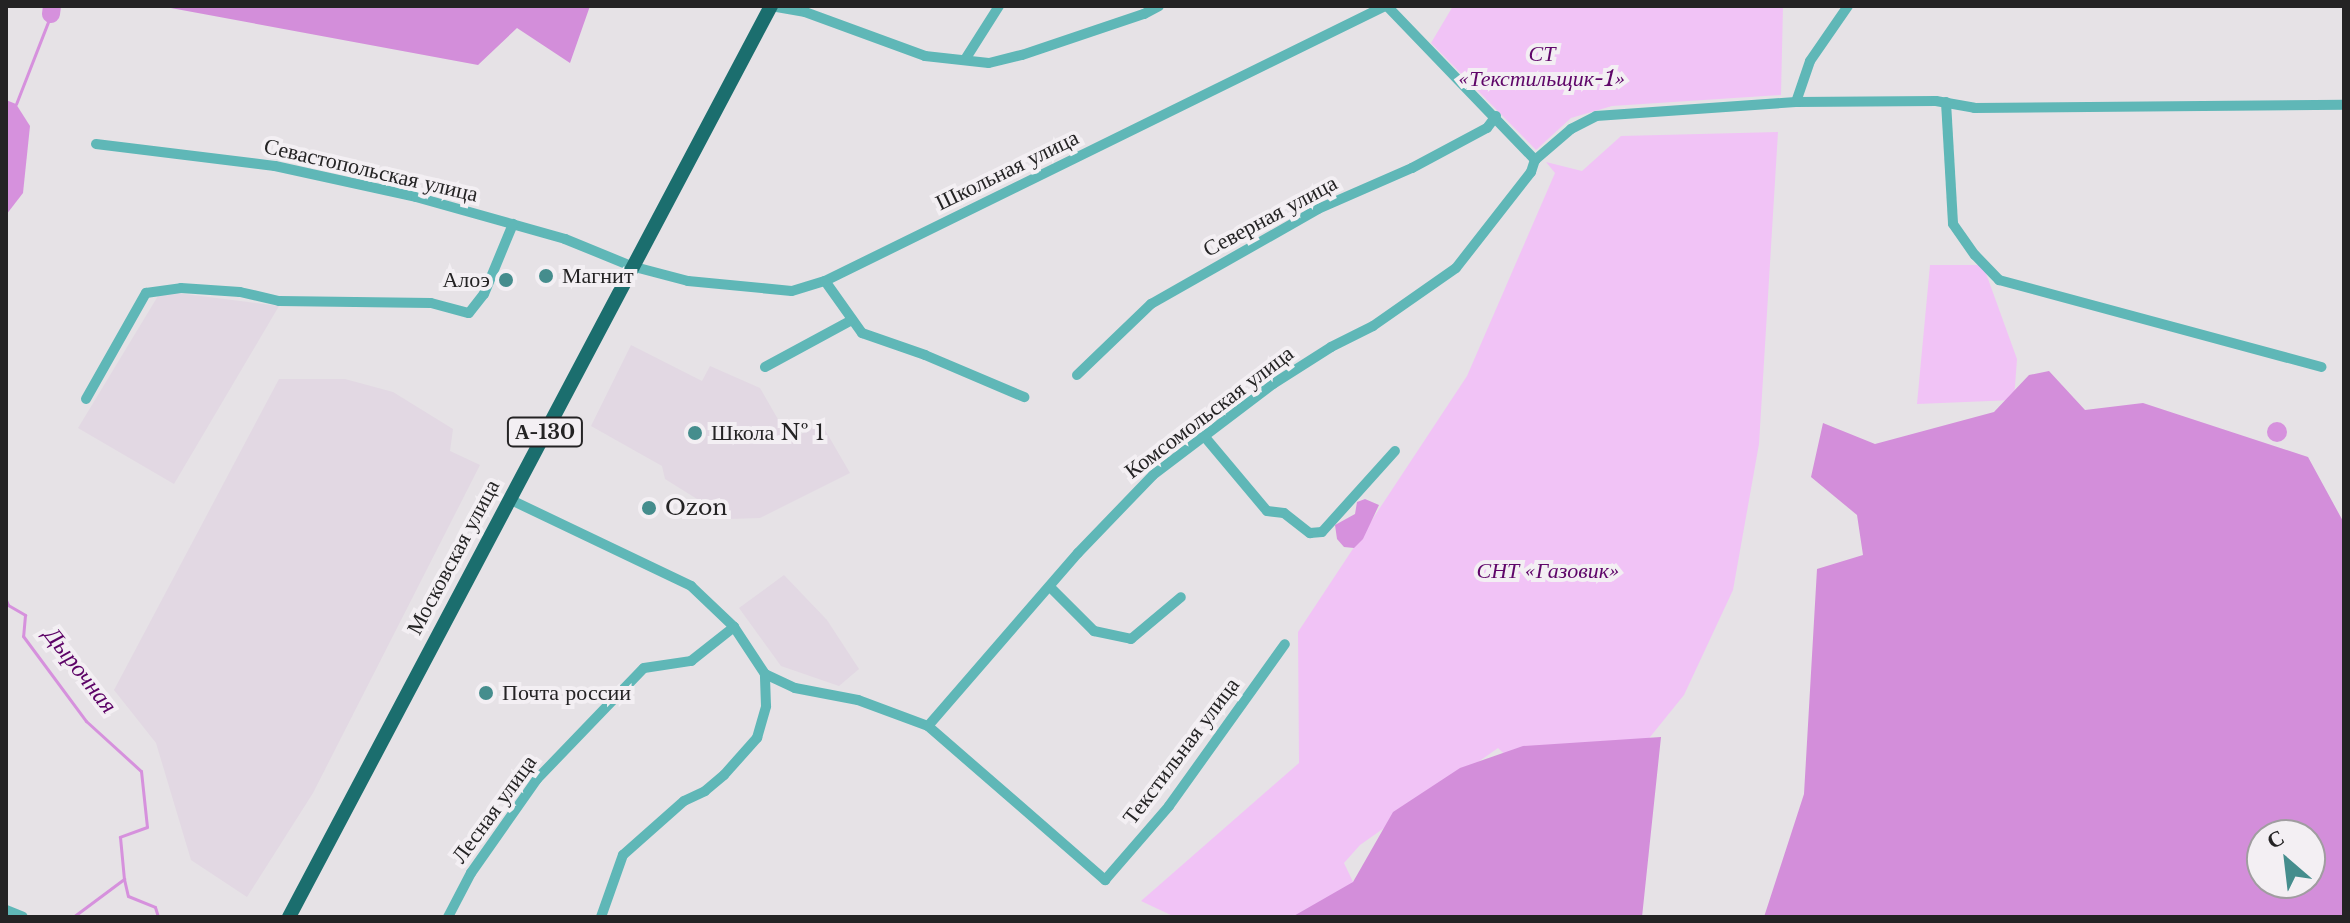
<!DOCTYPE html>
<meta charset="utf-8">
<style>
body{margin:0}
#map{position:relative;width:2350px;height:923px;overflow:hidden;background:#e6e2e6;font-family:"Libre Baskerville",serif}
div>[style]{position:absolute}
.built>*{inset:0;background:#e2d8e3}
.green>*{inset:0;background:#f1c3f6}
.forest>*{inset:0;background:#d38eda}
.water>*{inset:0;background:#d691dd}
.round{border-radius:50%}
.stream>*{height:3px;margin:-1.5px;padding:0 1.5px;transform-origin:1.5px;border-radius:1.5px;background:#d691dd}
.river>*{height:18px;margin:-9px;padding:0 9px;transform-origin:9px;border-radius:9px;background:#d691dd}
.minor>*{height:10px;margin:-5px;padding:0 5px;transform-origin:5px;border-radius:5px;background:#5fb7b7}
.highway>*{height:14px;margin:-7px;padding:0 7px;transform-origin:7px;border-radius:7px;background:#1b6e6e}
.dots>*{width:22px;height:22px;translate:-50% -50%;box-sizing:border-box;border:4px solid #f3eff3;border-radius:50%}
span{translate:-50% -50%;white-space:nowrap;text-align:center;line-height:1.15;-webkit-text-stroke:8px #f3eff3;paint-order:stroke}
.shield-label span{padding:2px 6px;background:#f3eff3;border:2px solid;border-radius:6px;-webkit-text-stroke-width:0}
.shield-label{font-size:20px;color:#242324;font-weight:700}
.park-label{font-size:22px;color:#5f0669;font-style:italic}
.street-label{font-size:22px;color:#242324}
.poi-label{font-size:22px;color:#242324}
.left{translate:0 -50%;text-align:left}
.right{translate:-100% -50%;text-align:right}
.water-label{font-size:24px;color:#5c0266;font-style:italic}
.frame{position:absolute;inset:0;border:8px solid #242324;pointer-events:none}
.north{position:absolute;left:2246px;top:819px;width:80px;height:80px;box-sizing:border-box;background:#f3eff3;border:2px solid #a09da0;border-radius:50%;rotate:332deg;font-size:22px;font-weight:700;line-height:32px;text-align:center;color:#242324}
.north::after{content:'';display:block;margin:auto;width:28px;height:36px;background:#458d8d;clip-path:polygon(50% 0,100% 100%,50% 72%,0 100%)}
</style>
<div id="map">
<div class="built">
<div style="clip-path:polygon(161px 291px,279px 306px,174px 484px,78px 428px)"></div>
<div style="clip-path:polygon(631px 345px,702px 381px,710px 366px,760px 388px,790px 440px,821px 423px,850px 473px,760px 518px,729px 519px,665px 479px,662px 466px,591px 426px)"></div>
<div style="clip-path:polygon(279px 379px,345px 379px,393px 392px,453px 429px,450px 451px,480px 465px,313px 793px,247px 897px,191px 860px,156px 743px,114px 690px)"></div>
<div style="clip-path:polygon(784px 575px,827px 620px,859px 669px,839px 686px,781px 666px,739px 608px)"></div>
</div>
<div class="green">
<div style="clip-path:polygon(1453px 6px,1783px 6px,1781px 95px,1612px 106px,1571px 118px,1536px 150px,1431px 43px)"></div>
<div style="clip-path:polygon(1778px 132px,1759px 444px,1733px 590px,1684px 695px,1642px 747px,1518px 767px,1498px 748px,1360px 845px,1344px 863px,1355px 886px,1299px 917px,1175px 917px,1141px 901px,1299px 763px,1298px 632px,1467px 376px,1555px 173px,1546px 162px,1582px 171px,1621px 136px)"></div>
<div style="clip-path:polygon(1930px 265px,1983px 265px,2017px 359px,2014px 400px,1917px 404px)"></div>
</div>
<div class="forest">
<div style="clip-path:polygon(160px 6px,590px 6px,570px 63px,517px 28px,478px 65px)"></div>
<div style="clip-path:polygon(evenodd,2049px 371px,2085px 410px,2143px 403px,2308px 457px,2344px 523px,2344px 917px,1764px 917px,1804px 794px,1817px 569px,1863px 555px,1857px 515px,1811px 477px,1823px 423px,1875px 444px,1994px 412px,2029px 375px,2049px 371px,2262px 835px,2310px 835px,2310px 883px,2262px 883px,2262px 835px)"></div>
<div style="clip-path:polygon(1661px 737px,1642px 917px,1292px 917px,1353px 882px,1393px 812px,1460px 768px,1523px 746px)"></div>
</div>
<div class="water">
<div style="clip-path:polygon(6px 100px,16px 104px,30px 126px,23px 193px,6px 215px)"></div>
<div class="round" style="left:2267px;top:422px;width:20px;height:20px"></div>
<div style="clip-path:polygon(1365px 499px,1379px 505px,1363px 539px,1354px 548px,1344px 547px,1337px 539px,1335px 525px,1355px 514px,1357px 502px)"></div>
</div>
<div class="stream">
<div style="left:16px;top:104px;width:97px;rotate:-68.7deg"></div>
<div style="left:6px;top:600px;width:5px;rotate:68deg"></div>
<div style="left:8px;top:605px;width:20px;rotate:30deg"></div>
<div style="left:25px;top:615px;width:21px;rotate:95deg"></div>
<div style="left:23px;top:636px;width:106px;rotate:53.5deg"></div>
<div style="left:86px;top:721px;width:74px;rotate:42.3deg"></div>
<div style="left:141px;top:771px;width:56px;rotate:83.9deg"></div>
<div style="left:147px;top:827px;width:29px;rotate:160deg"></div>
<div style="left:120px;top:837px;width:42px;rotate:84.6deg"></div>
<div style="left:124px;top:879px;width:17px;rotate:77deg"></div>
<div style="left:128px;top:896px;width:29px;rotate:22deg"></div>
<div style="left:155px;top:907px;width:10px;rotate:73deg"></div>
<div style="left:73px;top:917px;width:64px;rotate:-36.7deg"></div>
</div>
<div class="river">
<div style="left:51px;top:14px;width:8px;rotate:-83deg"></div>
</div>
<div class="minor">
<div style="left:771px;top:6px;width:35px;rotate:10deg"></div>
<div style="left:805px;top:12px;width:128px;rotate:20.1deg"></div>
<div style="left:925px;top:56px;width:64px;rotate:6.2deg"></div>
<div style="left:989px;top:63px;width:34px;rotate:-14deg"></div>
<div style="left:1022px;top:55px;width:129px;rotate:-18.6deg"></div>
<div style="left:1144px;top:14px;width:17px;rotate:-28deg"></div>
<div style="left:1387px;top:6px;width:214px;rotate:46.1deg"></div>
<div style="left:966px;top:58px;width:62px;rotate:-57.6deg"></div>
<div style="left:1796px;top:102px;width:43px;rotate:-71.1deg"></div>
<div style="left:1810px;top:61px;width:67px;rotate:-55.4deg"></div>
<div style="left:1946px;top:102px;width:122px;rotate:86.7deg"></div>
<div style="left:1953px;top:224px;width:38px;rotate:55deg"></div>
<div style="left:1975px;top:255px;width:35px;rotate:46deg"></div>
<div style="left:1999px;top:280px;width:334px;rotate:15.1deg"></div>
<div style="left:96px;top:144px;width:180px;rotate:7deg"></div>
<div style="left:275px;top:166px;width:144px;rotate:12.4deg"></div>
<div style="left:416px;top:197px;width:155px;rotate:15.7deg"></div>
<div style="left:565px;top:239px;width:71px;rotate:22.2deg"></div>
<div style="left:631px;top:266px;width:59px;rotate:14.7deg"></div>
<div style="left:688px;top:281px;width:104px;rotate:5.5deg"></div>
<div style="left:792px;top:291px;width:34px;rotate:-17deg"></div>
<div style="left:825px;top:281px;width:624px;rotate:-26.15deg"></div>
<div style="left:825px;top:281px;width:64px;rotate:54.6deg"></div>
<div style="left:862px;top:333px;width:67px;rotate:19.2deg"></div>
<div style="left:925px;top:355px;width:108px;rotate:23deg"></div>
<div style="left:765px;top:367px;width:99px;rotate:-28.4deg"></div>
<div style="left:1077px;top:375px;width:103px;rotate:-43.8deg"></div>
<div style="left:1151px;top:304px;width:192px;rotate:-29.6deg"></div>
<div style="left:1318px;top:209px;width:103px;rotate:-23.6deg"></div>
<div style="left:1412px;top:168px;width:85px;rotate:-28.1deg"></div>
<div style="left:1487px;top:128px;width:15px;rotate:-53deg"></div>
<div style="left:86px;top:399px;width:122px;rotate:-60.5deg"></div>
<div style="left:146px;top:293px;width:35px;rotate:-8deg"></div>
<div style="left:181px;top:288px;width:59px;rotate:3.9deg"></div>
<div style="left:240px;top:292px;width:40px;rotate:13deg"></div>
<div style="left:279px;top:301px;width:152px;rotate:0.8deg"></div>
<div style="left:431px;top:303px;width:39px;rotate:15deg"></div>
<div style="left:469px;top:313px;width:24px;rotate:-52deg"></div>
<div style="left:484px;top:294px;width:76px;rotate:-67.5deg"></div>
<div style="left:1204px;top:436px;width:98px;rotate:50deg"></div>
<div style="left:1267px;top:511px;width:17px;rotate:7deg"></div>
<div style="left:1284px;top:513px;width:33px;rotate:38deg"></div>
<div style="left:1310px;top:533px;width:12px;rotate:-5deg"></div>
<div style="left:1322px;top:532px;width:109px;rotate:-48deg"></div>
<div style="left:509px;top:499px;width:202px;rotate:25.5deg"></div>
<div style="left:691px;top:586px;width:59px;rotate:43.6deg"></div>
<div style="left:734px;top:627px;width:56px;rotate:56.6deg"></div>
<div style="left:765px;top:674px;width:33px;rotate:25deg"></div>
<div style="left:795px;top:688px;width:64px;rotate:10.8deg"></div>
<div style="left:858px;top:700px;width:75px;rotate:20.4deg"></div>
<div style="left:928px;top:726px;width:235px;rotate:41deg"></div>
<div style="left:1105px;top:880px;width:98px;rotate:-49.1deg"></div>
<div style="left:1169px;top:806px;width:199px;rotate:-54.4deg"></div>
<div style="left:1051px;top:588px;width:61px;rotate:45deg"></div>
<div style="left:1094px;top:631px;width:38px;rotate:12deg"></div>
<div style="left:1131px;top:639px;width:65px;rotate:-40deg"></div>
<div style="left:928px;top:726px;width:229px;rotate:-49.1deg"></div>
<div style="left:1078px;top:553px;width:108px;rotate:-46.1deg"></div>
<div style="left:1153px;top:475px;width:151px;rotate:-37.2deg"></div>
<div style="left:1273px;top:384px;width:69px;rotate:-32.5deg"></div>
<div style="left:1331px;top:347px;width:47px;rotate:-26.6deg"></div>
<div style="left:1373px;top:326px;width:101px;rotate:-34.9deg"></div>
<div style="left:1456px;top:268px;width:122px;rotate:-52deg"></div>
<div style="left:1531px;top:172px;width:13px;rotate:-72deg"></div>
<div style="left:1535px;top:160px;width:48px;rotate:-40.7deg"></div>
<div style="left:1571px;top:129px;width:28px;rotate:-27deg"></div>
<div style="left:1596px;top:116px;width:200px;rotate:-4deg"></div>
<div style="left:1796px;top:102px;width:140px;rotate:-0.4deg"></div>
<div style="left:1936px;top:101px;width:39px;rotate:10deg"></div>
<div style="left:1974px;top:108px;width:370px;rotate:-0.5deg"></div>
<div style="left:6px;top:910px;width:18px;rotate:22deg"></div>
<div style="left:448px;top:917px;width:50px;rotate:-62.4deg"></div>
<div style="left:471px;top:873px;width:115px;rotate:-54.9deg"></div>
<div style="left:537px;top:779px;width:154px;rotate:-46.1deg"></div>
<div style="left:644px;top:668px;width:48px;rotate:-8.5deg"></div>
<div style="left:691px;top:661px;width:55px;rotate:-38.3deg"></div>
<div style="left:601px;top:917px;width:66px;rotate:-70.5deg"></div>
<div style="left:623px;top:855px;width:81px;rotate:-41.5deg"></div>
<div style="left:684px;top:801px;width:23px;rotate:-25deg"></div>
<div style="left:705px;top:791px;width:25px;rotate:-40deg"></div>
<div style="left:724px;top:775px;width:50px;rotate:-48.3deg"></div>
<div style="left:757px;top:738px;width:33px;rotate:-74deg"></div>
<div style="left:766px;top:706px;width:32px;rotate:-92deg"></div>
</div>
<div class="highway">
<div style="left:289px;top:917px;width:1031px;rotate:-62.12deg"></div>
</div>
<div class="dots">
<div style="left:546px;top:276px;background:#458d8d"></div>
<div style="left:506px;top:280px;background:#458d8d"></div>
<div style="left:695px;top:433px;background:#458d8d"></div>
<div style="left:649px;top:508px;background:#458d8d"></div>
<div style="left:486px;top:693px;background:#458d8d"></div>
</div>
<div class="shield-label">
<span style="left:545px;top:432px">А-130</span>
</div>
<div class="park-label">
<span style="left:1542px;top:66px">СТ<br>«Текстильщик-1»</span>
<span style="left:1548px;top:571px">СНТ «Газовик»</span>
</div>
<div class="street-label">
<span style="left:371px;top:170px;rotate:13deg">Севастопольская улица</span>
<span style="left:1007px;top:170px;rotate:-26deg">Школьная улица</span>
<span style="left:1270px;top:216px;rotate:-28deg">Северная улица</span>
<span style="left:1209px;top:412px;rotate:-37deg">Комсомольская улица</span>
<span style="left:453px;top:557px;rotate:-62deg">Московская улица</span>
<span style="left:1181px;top:751px;rotate:-53deg">Текстильная улица</span>
<span style="left:494px;top:809px;rotate:-54deg">Лесная улица</span>
</div>
<div class="poi-label">
<span class="left" style="left:562px;top:276px">Магнит</span>
<span class="right" style="left:490px;top:280px">Алоэ</span>
<span class="left" style="left:711px;top:433px">Школа № 1</span>
<span class="left" style="left:665px;top:508px">Ozon</span>
<span class="left" style="left:502px;top:693px">Почта россии</span>
</div>
<div class="water-label">
<span style="left:81px;top:670px;rotate:52deg">Дырочная</span>
</div>
<div class="frame"></div>
<div class="north">С</div>
</div>
